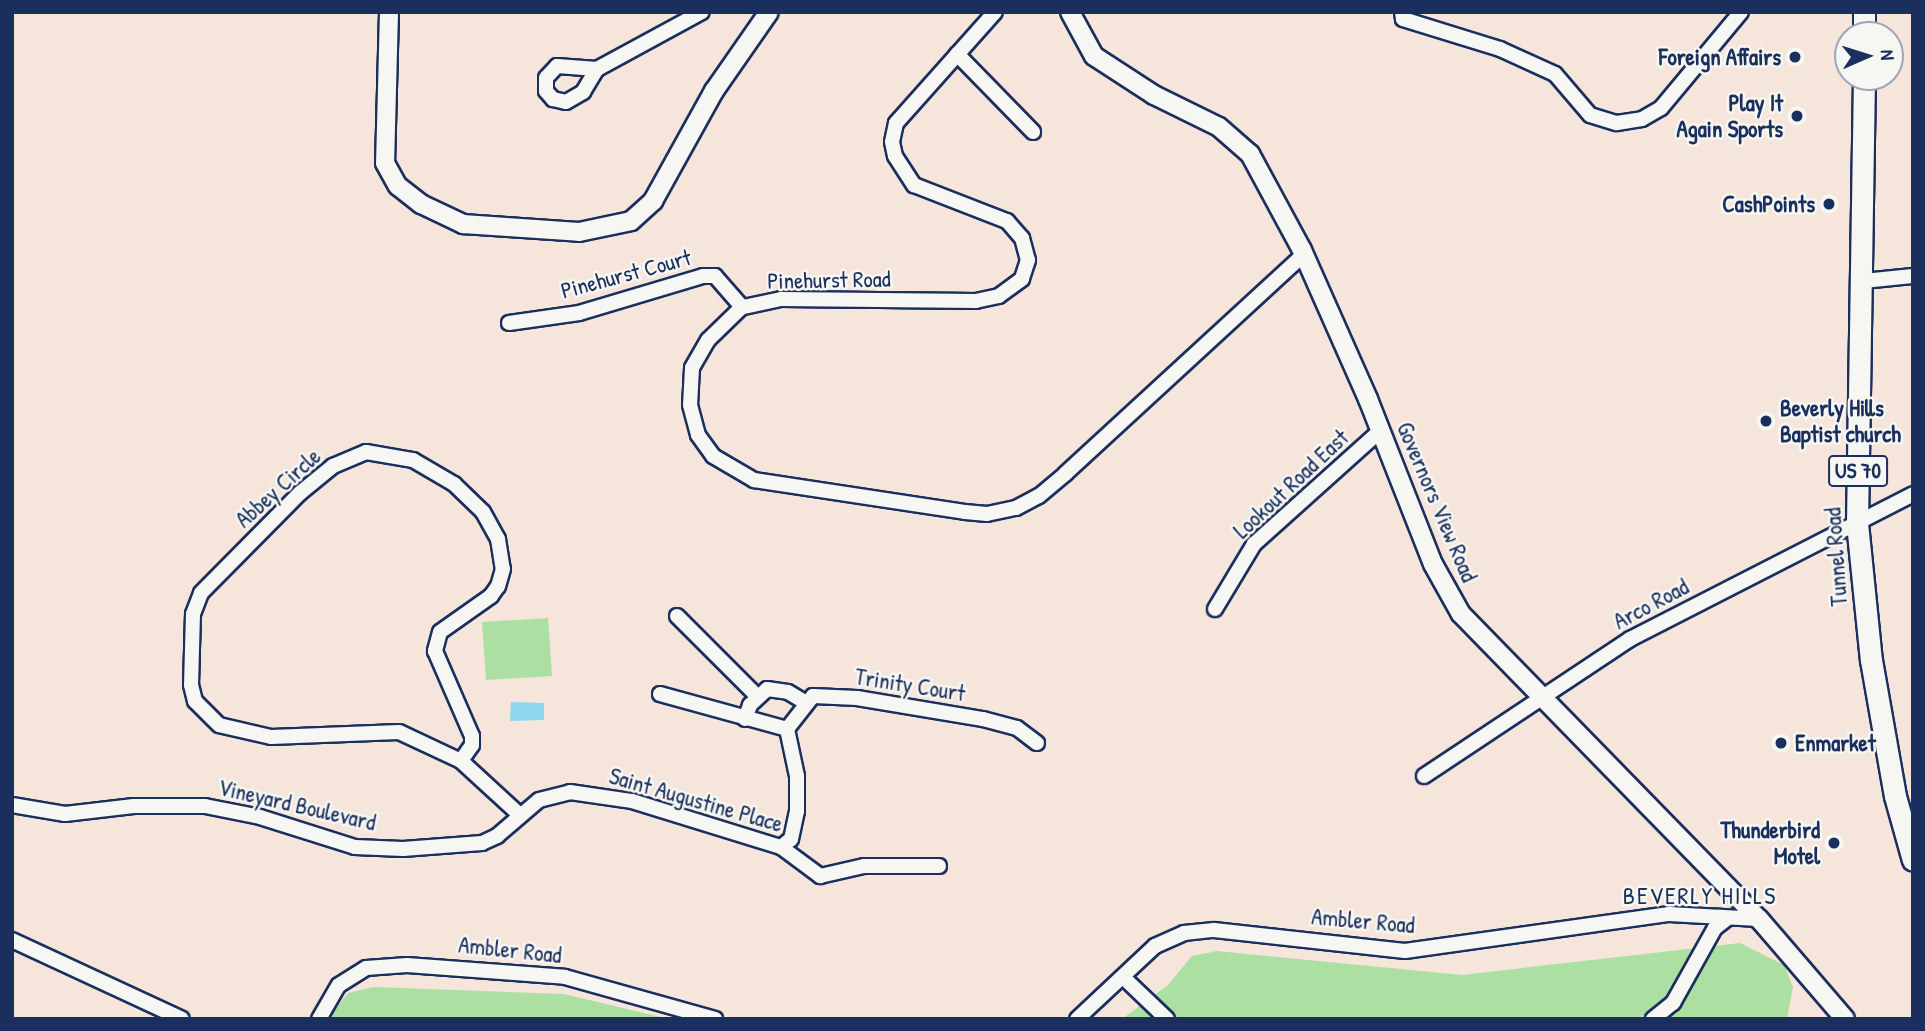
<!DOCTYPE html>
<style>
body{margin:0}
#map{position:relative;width:1925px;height:1031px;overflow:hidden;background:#f5e5db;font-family:"Patrick Hand",sans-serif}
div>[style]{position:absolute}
.green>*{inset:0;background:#ace0a2}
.water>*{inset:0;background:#8ed8ef}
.roads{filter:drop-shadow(2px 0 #1b2f5e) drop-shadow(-2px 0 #1b2f5e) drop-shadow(0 2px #1b2f5e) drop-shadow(0 -2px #1b2f5e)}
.minor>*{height:14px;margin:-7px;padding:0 7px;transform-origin:7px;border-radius:7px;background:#f6f6f2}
.tertiary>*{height:18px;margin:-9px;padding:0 9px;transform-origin:9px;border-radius:9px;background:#f6f6f2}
.primary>*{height:21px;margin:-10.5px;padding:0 10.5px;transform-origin:10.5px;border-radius:10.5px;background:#f6f6f2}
.dots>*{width:19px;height:19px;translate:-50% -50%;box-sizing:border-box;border:4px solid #f6f6f2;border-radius:50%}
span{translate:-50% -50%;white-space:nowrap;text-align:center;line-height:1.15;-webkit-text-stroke:5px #f6f6f2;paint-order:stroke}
.shield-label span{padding:2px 5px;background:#f6f6f2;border:2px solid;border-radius:5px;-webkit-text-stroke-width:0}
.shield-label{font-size:21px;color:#1b2f5e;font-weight:700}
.poi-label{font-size:23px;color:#1b2f5e;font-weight:700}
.right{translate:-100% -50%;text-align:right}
.left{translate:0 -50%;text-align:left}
.street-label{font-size:23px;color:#1b2f5e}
.neighbourhood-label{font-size:24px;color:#1b2f5e;letter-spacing:2px}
.frame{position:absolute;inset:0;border:14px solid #1b2f5e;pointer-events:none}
.north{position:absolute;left:1834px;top:21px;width:70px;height:70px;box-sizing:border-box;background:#f6f6f2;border:2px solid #9ea6b7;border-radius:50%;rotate:87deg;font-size:19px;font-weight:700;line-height:28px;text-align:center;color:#1b2f5e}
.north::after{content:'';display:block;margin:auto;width:24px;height:32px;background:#1b2f5e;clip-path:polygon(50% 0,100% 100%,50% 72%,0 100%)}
</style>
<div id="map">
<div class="green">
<div style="clip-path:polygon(548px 618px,552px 676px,486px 680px,482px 622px)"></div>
<div style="clip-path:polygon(1740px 943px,1784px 965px,1793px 987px,1787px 1019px,1122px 1019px,1168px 985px,1192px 956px,1217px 951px,1462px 975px)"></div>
<div style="clip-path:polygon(373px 987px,564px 994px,669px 1019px,328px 1019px,348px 993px)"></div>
</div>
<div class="water">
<div style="clip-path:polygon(511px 702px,544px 703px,544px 720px,510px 721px)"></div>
</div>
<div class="roads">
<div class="minor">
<div style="left:995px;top:12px;width:149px;rotate:131.7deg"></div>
<div style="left:896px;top:123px;width:19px;rotate:102deg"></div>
<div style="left:892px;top:142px;width:14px;rotate:78deg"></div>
<div style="left:895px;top:156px;width:35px;rotate:57deg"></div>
<div style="left:914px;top:185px;width:100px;rotate:21.2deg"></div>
<div style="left:1007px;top:221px;width:23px;rotate:49deg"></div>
<div style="left:1022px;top:238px;width:23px;rotate:75deg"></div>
<div style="left:1028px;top:260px;width:20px;rotate:108deg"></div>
<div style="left:1022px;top:279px;width:29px;rotate:144deg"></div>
<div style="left:999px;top:296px;width:24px;rotate:168deg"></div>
<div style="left:976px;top:301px;width:195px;rotate:-179.4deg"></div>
<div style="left:781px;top:299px;width:40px;rotate:168deg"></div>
<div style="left:742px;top:307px;width:47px;rotate:135.9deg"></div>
<div style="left:708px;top:340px;width:32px;rotate:120deg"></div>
<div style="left:692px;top:368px;width:37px;rotate:93deg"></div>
<div style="left:690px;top:405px;width:31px;rotate:75deg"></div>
<div style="left:698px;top:435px;width:26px;rotate:54deg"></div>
<div style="left:713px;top:456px;width:48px;rotate:30.3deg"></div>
<div style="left:754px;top:480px;width:213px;rotate:8.6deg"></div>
<div style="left:965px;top:512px;width:22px;rotate:5deg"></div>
<div style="left:987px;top:514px;width:30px;rotate:-12deg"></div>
<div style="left:1016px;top:508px;width:26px;rotate:-28deg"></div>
<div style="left:1039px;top:496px;width:35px;rotate:-40deg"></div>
<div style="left:1066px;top:473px;width:323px;rotate:-42.6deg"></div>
<div style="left:1402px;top:12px;width:7px;rotate:82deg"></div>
<div style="left:1403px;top:19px;width:102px;rotate:17.2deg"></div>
<div style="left:1500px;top:49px;width:60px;rotate:24.4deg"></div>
<div style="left:1555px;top:74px;width:54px;rotate:49.5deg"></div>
<div style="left:1590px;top:115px;width:28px;rotate:17deg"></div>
<div style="left:1617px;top:123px;width:25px;rotate:-9deg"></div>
<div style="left:1642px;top:119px;width:22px;rotate:-30deg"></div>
<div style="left:1661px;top:108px;width:125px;rotate:-50.2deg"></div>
<div style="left:957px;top:54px;width:109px;rotate:45.7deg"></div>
<div style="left:597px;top:69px;width:40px;rotate:-175.7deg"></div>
<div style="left:557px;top:66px;width:16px;rotate:133deg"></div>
<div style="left:546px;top:78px;width:13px;rotate:90deg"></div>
<div style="left:546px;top:91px;width:11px;rotate:49deg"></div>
<div style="left:553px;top:99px;width:13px;rotate:13deg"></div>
<div style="left:566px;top:102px;width:20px;rotate:-30deg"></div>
<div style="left:583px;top:92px;width:27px;rotate:-59deg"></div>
<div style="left:597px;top:69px;width:119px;rotate:-28.5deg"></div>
<div style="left:1863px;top:281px;width:50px;rotate:-5.7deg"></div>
<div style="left:509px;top:323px;width:71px;rotate:-8.1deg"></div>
<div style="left:579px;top:313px;width:129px;rotate:-16.6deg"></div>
<div style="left:703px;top:276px;width:12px"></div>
<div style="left:715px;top:276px;width:41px;rotate:48.9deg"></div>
<div style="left:366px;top:452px;width:48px;rotate:9.7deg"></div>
<div style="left:413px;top:460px;width:48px;rotate:30.3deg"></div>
<div style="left:454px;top:484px;width:40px;rotate:44deg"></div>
<div style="left:483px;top:512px;width:31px;rotate:61deg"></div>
<div style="left:498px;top:539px;width:30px;rotate:81deg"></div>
<div style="left:503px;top:569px;width:18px;rotate:106deg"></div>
<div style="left:498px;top:586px;width:12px;rotate:125deg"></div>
<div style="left:491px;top:596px;width:62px;rotate:144.8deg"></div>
<div style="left:440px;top:632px;width:20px;rotate:105deg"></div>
<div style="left:435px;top:651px;width:93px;rotate:66.5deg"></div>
<div style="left:472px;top:736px;width:9px;rotate:90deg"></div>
<div style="left:472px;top:745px;width:19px;rotate:125deg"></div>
<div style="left:461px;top:761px;width:68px;rotate:-154.9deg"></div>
<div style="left:399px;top:732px;width:128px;rotate:177.8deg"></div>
<div style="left:271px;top:737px;width:53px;rotate:-167deg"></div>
<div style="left:219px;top:725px;width:34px;rotate:-135deg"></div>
<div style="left:195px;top:701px;width:16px;rotate:-104deg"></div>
<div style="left:191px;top:685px;width:71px;rotate:-88.4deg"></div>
<div style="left:193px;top:614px;width:22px;rotate:-69deg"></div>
<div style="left:201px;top:593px;width:141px;rotate:-45.3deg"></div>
<div style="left:300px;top:493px;width:43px;rotate:-39.3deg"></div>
<div style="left:333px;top:466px;width:36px;rotate:-23deg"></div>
<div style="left:1215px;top:609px;width:76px;rotate:-59deg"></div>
<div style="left:1254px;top:544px;width:169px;rotate:-41.9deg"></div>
<div style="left:677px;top:616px;width:113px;rotate:45deg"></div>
<div style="left:660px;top:694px;width:132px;rotate:15.4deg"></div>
<div style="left:787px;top:729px;width:48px;rotate:78deg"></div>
<div style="left:797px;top:776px;width:35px;rotate:90deg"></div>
<div style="left:797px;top:811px;width:29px;rotate:102deg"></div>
<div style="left:791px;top:839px;width:13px;rotate:141deg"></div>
<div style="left:745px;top:719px;width:15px;rotate:-70deg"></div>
<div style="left:750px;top:705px;width:23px;rotate:-43deg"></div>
<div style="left:767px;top:689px;width:21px;rotate:8deg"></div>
<div style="left:788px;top:692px;width:21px;rotate:31deg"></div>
<div style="left:787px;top:729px;width:42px;rotate:-51.8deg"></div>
<div style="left:813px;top:696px;width:44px;rotate:2.6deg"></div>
<div style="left:857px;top:698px;width:128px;rotate:9.5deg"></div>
<div style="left:983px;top:719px;width:35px;rotate:15deg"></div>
<div style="left:1017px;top:728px;width:25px;rotate:37deg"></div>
<div style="left:461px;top:761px;width:80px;rotate:42.5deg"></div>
<div style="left:1424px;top:776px;width:247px;rotate:-33.6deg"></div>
<div style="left:1630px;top:639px;width:318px;rotate:-27.1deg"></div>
<div style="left:12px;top:805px;width:54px;rotate:9.6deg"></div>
<div style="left:65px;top:814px;width:69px;rotate:-6.6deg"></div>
<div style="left:134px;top:806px;width:71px"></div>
<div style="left:205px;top:806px;width:56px;rotate:11.3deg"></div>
<div style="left:260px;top:817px;width:100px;rotate:17.5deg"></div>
<div style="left:355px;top:847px;width:48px;rotate:2.4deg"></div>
<div style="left:403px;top:849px;width:79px;rotate:-4.3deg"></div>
<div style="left:482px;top:843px;width:17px;rotate:-25deg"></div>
<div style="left:497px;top:836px;width:55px;rotate:-40.6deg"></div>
<div style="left:539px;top:800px;width:32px;rotate:-14deg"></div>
<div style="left:570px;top:792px;width:63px;rotate:8.3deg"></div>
<div style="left:632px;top:801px;width:156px;rotate:17.2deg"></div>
<div style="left:781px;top:847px;width:49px;rotate:36.6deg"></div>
<div style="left:820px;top:876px;width:45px;rotate:-12.8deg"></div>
<div style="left:864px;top:866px;width:75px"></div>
<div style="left:12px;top:940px;width:187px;rotate:24.9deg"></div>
<div style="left:1123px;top:977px;width:61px;rotate:43.7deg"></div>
<div style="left:319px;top:1019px;width:39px;rotate:-60deg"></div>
<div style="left:339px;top:985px;width:32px;rotate:-32deg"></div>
<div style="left:366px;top:968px;width:41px;rotate:-4.2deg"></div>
<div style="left:407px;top:965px;width:158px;rotate:4.3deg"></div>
<div style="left:565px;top:977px;width:156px;rotate:15.6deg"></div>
<div style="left:1077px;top:1019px;width:107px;rotate:-43.1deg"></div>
<div style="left:1155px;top:946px;width:32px;rotate:-24deg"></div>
<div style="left:1184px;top:933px;width:30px;rotate:-6deg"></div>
<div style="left:1214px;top:930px;width:192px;rotate:6.3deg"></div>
<div style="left:1405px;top:951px;width:267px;rotate:-8deg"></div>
<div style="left:1669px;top:914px;width:90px;rotate:3.2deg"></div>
<div style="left:1653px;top:1019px;width:26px;rotate:-39deg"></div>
<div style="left:1673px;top:1003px;width:86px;rotate:-60.8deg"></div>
<div style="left:1715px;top:928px;width:16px;rotate:-38deg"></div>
</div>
<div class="tertiary">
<div style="left:389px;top:12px;width:151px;rotate:91.5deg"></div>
<div style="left:385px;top:163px;width:26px;rotate:61deg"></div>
<div style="left:398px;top:186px;width:29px;rotate:38deg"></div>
<div style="left:421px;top:204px;width:47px;rotate:25.5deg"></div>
<div style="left:463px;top:224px;width:116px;rotate:3.9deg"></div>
<div style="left:579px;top:232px;width:53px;rotate:-11.9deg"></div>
<div style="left:631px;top:221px;width:30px;rotate:-42deg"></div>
<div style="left:653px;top:201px;width:126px;rotate:-61deg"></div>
<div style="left:714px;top:91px;width:96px;rotate:-55.2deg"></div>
<div style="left:1070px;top:12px;width:50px;rotate:61.4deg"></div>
<div style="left:1094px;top:56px;width:72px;rotate:33deg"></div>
<div style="left:1154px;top:95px;width:72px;rotate:26.2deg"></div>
<div style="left:1219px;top:127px;width:41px;rotate:41.1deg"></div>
<div style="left:1250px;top:154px;width:109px;rotate:61.6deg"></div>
<div style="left:1302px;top:250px;width:163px;rotate:66.1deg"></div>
<div style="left:1368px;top:399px;width:177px;rotate:68.5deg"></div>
<div style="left:1433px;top:564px;width:57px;rotate:60.8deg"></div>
<div style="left:1461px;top:614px;width:426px;rotate:45.7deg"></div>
<div style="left:1759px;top:919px;width:132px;rotate:49.3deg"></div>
</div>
<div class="primary">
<div style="left:1864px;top:35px;width:23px;rotate:-90deg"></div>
<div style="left:1864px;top:77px;width:446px;rotate:90.9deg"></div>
<div style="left:1857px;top:523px;width:138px;rotate:84.2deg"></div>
<div style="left:1871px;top:660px;width:138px;rotate:80deg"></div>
<div style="left:1895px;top:796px;width:66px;rotate:74.3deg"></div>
</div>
</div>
<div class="dots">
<div style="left:1795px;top:57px;background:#1b2f5e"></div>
<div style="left:1797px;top:116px;background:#1b2f5e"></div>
<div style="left:1829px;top:204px;background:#1b2f5e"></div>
<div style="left:1766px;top:421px;background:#1b2f5e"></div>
<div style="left:1781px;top:743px;background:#1b2f5e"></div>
<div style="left:1834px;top:843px;background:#1b2f5e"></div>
</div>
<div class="shield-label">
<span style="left:1858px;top:471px">US 70</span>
</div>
<div class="poi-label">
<span class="right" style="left:1781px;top:57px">Foreign Affairs</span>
<span class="right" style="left:1783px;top:116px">Play It<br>Again Sports</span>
<span class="right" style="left:1815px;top:204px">CashPoints</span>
<span class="left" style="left:1780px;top:421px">Beverly Hills<br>Baptist church</span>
<span class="left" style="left:1795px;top:743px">Enmarket</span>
<span class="right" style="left:1820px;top:843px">Thunderbird<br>Motel</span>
</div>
<div class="street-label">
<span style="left:626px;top:274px;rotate:-15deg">Pinehurst Court</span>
<span style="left:829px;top:280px;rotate:-1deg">Pinehurst Road</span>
<span style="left:1291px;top:484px;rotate:-43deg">Lookout Road East</span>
<span style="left:278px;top:488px;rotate:-42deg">Abbey Circle</span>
<span style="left:1437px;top:502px;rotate:67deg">Governors View Road</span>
<span style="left:1836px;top:557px;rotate:-94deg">Tunnel Road</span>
<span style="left:1651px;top:604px;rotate:-28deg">Arco Road</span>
<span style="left:910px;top:685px;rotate:9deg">Trinity Court</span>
<span style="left:696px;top:800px;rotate:16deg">Saint Augustine Place</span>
<span style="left:297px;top:805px;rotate:13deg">Vineyard Boulevard</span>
<span style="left:1363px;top:921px;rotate:5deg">Ambler Road</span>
<span style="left:510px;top:950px;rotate:6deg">Ambler Road</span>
</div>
<div class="neighbourhood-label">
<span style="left:1700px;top:896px">BEVERLY HILLS</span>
</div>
<div class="frame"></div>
<div class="north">N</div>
</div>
